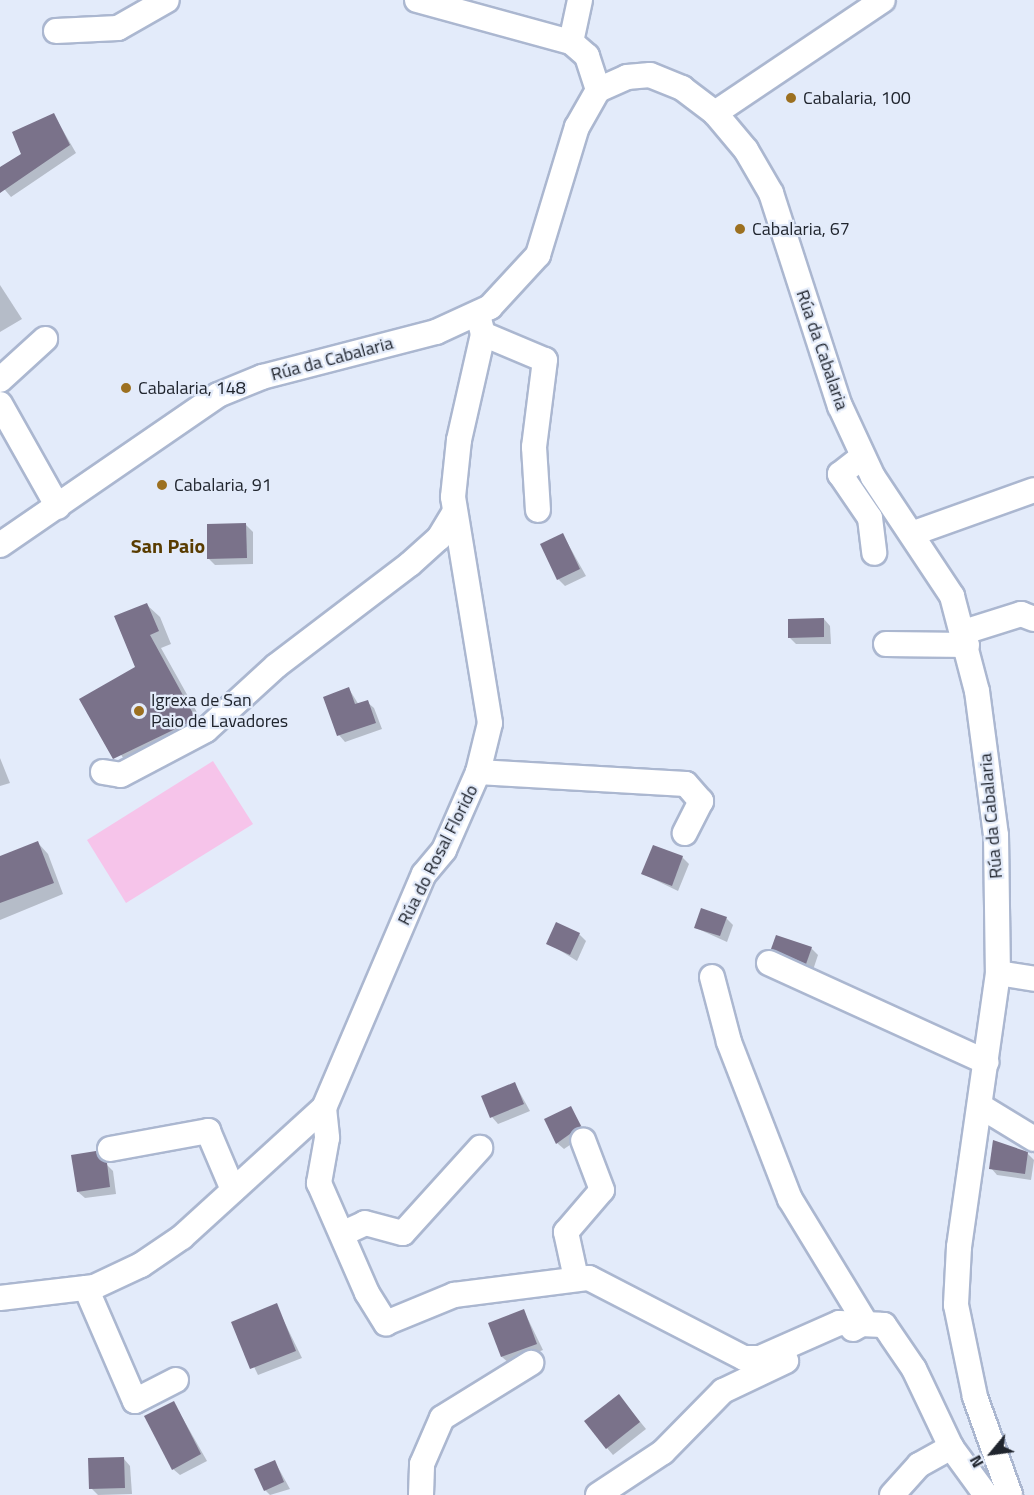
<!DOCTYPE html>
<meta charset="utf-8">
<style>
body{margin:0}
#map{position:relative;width:1034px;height:1495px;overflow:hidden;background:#e3ebfa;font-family:"Titillium Web",sans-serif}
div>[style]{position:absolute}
.green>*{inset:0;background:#f6c4ea}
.shadow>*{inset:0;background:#0003}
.building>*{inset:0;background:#7a728a}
.roads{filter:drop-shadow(2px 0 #abb7d0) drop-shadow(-2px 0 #abb7d0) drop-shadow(0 2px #abb7d0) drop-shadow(0 -2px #abb7d0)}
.minor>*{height:24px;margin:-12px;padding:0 12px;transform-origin:12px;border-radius:12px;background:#fff}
.dots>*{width:16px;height:16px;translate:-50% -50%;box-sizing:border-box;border:3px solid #e3ebfa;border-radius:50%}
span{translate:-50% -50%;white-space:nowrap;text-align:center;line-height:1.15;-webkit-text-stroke:4.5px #e3ebfa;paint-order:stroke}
.poi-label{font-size:18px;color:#20252e}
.left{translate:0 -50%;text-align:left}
.street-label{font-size:18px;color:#20252e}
.neighbourhood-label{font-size:20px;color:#593c00;font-weight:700}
.north{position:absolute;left:962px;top:1423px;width:60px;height:60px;-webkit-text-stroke:4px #e3ebfa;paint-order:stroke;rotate:241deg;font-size:16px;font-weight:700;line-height:24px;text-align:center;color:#20252e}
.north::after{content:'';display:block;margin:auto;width:21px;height:27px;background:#20252e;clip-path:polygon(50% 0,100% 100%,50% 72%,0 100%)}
</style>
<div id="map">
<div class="green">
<div style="clip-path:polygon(213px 761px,253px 824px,126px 903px,87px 840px)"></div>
</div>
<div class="shadow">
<div style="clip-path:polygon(54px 115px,76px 153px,11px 197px,0 184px,0 169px,22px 154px)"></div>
<div style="clip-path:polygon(0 285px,22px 319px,0 332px)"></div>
<div style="clip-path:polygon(246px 525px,253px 532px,253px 564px,215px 565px,208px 558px)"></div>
<div style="clip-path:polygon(563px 535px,586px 576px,565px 586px,558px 579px)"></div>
<div style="clip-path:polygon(147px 605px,160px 617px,171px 644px,161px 648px,208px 732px,133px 772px,82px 699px,137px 668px)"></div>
<div style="clip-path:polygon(824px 619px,830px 626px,831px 644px,796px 644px,789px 637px)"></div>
<div style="clip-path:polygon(349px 689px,359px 705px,367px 702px,374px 708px,382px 729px,345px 742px,339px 735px)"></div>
<div style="clip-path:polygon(0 758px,10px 783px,0 786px)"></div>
<div style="clip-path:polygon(38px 843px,48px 854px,63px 894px,0 920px,0 857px)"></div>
<div style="clip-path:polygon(682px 857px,689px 864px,678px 891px,643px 874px)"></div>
<div style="clip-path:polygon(726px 918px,733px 925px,727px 942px,696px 928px)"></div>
<div style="clip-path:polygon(579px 934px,586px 941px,577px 961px,548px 943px)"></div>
<div style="clip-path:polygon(811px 948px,818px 955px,813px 970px,772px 949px)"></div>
<div style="clip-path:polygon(515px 1084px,530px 1111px,498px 1124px,492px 1117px)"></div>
<div style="clip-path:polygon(571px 1108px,586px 1134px,564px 1149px,557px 1143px)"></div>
<div style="clip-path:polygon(95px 1153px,113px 1171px,116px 1194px,85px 1198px,78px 1192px)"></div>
<div style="clip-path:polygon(1027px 1153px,1034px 1160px,1031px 1180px,997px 1175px,991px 1168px)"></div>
<div style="clip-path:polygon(276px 1305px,302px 1358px,258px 1375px,233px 1323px)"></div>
<div style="clip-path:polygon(524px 1311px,543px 1350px,509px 1363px,502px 1357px)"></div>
<div style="clip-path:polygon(174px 1403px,207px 1461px,180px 1475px,173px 1469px)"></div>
<div style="clip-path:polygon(625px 1403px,646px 1429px,613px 1455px,607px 1448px)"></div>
<div style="clip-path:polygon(124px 1459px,130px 1466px,132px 1494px,98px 1495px,91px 1488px)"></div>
<div style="clip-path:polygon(275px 1462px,290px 1489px,270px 1495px,265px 1490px)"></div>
</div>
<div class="building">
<div style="clip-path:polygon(54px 113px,70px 145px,0 193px,0 167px,21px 154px,12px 132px)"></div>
<div style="clip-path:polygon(246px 523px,247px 558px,207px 559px,207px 524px)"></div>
<div style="clip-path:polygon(563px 533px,580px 569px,557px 580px,540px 544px)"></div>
<div style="clip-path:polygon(147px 603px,159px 631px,150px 635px,196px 719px,113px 759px,79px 699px,135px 667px,114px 616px)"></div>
<div style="clip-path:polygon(824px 618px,824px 637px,788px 638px,788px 619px)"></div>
<div style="clip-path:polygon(349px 687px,355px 704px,368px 700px,376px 723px,337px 736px,323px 697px)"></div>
<div style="clip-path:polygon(38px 841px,54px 883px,0 903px,0 856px)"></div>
<div style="clip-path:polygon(653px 845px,683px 856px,672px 886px,641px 874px)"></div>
<div style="clip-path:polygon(701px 908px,727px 917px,720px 936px,694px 928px)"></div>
<div style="clip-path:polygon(556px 922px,580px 933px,570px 955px,546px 944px)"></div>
<div style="clip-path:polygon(776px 935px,812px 947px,806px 964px,771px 949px)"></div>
<div style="clip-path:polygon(515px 1082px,524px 1104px,490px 1118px,481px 1096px)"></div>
<div style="clip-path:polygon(571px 1106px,581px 1126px,556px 1144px,544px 1119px)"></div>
<div style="clip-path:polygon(993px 1140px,1028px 1152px,1025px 1174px,989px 1169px)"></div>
<div style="clip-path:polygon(96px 1151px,107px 1163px,110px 1187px,77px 1192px,71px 1155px)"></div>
<div style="clip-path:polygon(277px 1303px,296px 1351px,250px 1369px,231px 1322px)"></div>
<div style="clip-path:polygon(524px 1309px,537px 1344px,501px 1357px,488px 1323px)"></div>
<div style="clip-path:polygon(619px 1394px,640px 1422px,606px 1449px,584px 1421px)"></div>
<div style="clip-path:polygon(174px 1401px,201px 1454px,172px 1470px,144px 1416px)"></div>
<div style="clip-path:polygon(124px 1457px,125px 1488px,89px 1489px,88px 1458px)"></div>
<div style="clip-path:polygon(275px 1460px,284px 1482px,264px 1491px,254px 1469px)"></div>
</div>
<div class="roads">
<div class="minor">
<div style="left:417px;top:0;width:160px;rotate:15.3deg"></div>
<div style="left:571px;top:42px;width:21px;rotate:41deg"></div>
<div style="left:587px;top:56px;width:36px;rotate:72deg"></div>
<div style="left:56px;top:31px;width:62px;rotate:-2.8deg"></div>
<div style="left:118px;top:28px;width:56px;rotate:-29.7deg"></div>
<div style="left:571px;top:42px;width:43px;rotate:-77.9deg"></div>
<div style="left:715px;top:113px;width:202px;rotate:-33.9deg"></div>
<div style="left:483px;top:334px;width:67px;rotate:22.8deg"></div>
<div style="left:545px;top:360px;width:88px;rotate:97.2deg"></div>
<div style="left:534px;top:447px;width:63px;rotate:86.4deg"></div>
<div style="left:0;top:380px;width:61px;rotate:-42.3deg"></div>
<div style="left:0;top:404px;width:118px;rotate:60.6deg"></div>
<div style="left:862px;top:457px;width:28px;rotate:142deg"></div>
<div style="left:840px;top:474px;width:53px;rotate:55.7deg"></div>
<div style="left:870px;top:518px;width:35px;rotate:83deg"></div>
<div style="left:914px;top:533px;width:127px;rotate:-19.7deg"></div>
<div style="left:0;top:545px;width:265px;rotate:-34.5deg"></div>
<div style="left:218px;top:395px;width:48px;rotate:-22.2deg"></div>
<div style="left:262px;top:377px;width:180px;rotate:-14.5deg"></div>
<div style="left:436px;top:332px;width:60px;rotate:-24.8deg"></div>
<div style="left:490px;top:307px;width:71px;rotate:-47.3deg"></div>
<div style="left:538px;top:255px;width:134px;rotate:-73.1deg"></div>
<div style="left:577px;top:127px;width:43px;rotate:-60.4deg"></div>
<div style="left:598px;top:90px;width:32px;rotate:-24deg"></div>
<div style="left:627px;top:77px;width:23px;rotate:-5deg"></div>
<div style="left:650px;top:75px;width:35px;rotate:22deg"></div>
<div style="left:682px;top:88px;width:41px;rotate:37.1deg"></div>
<div style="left:715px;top:113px;width:48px;rotate:50deg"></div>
<div style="left:746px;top:150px;width:50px;rotate:59.8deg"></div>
<div style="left:771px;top:193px;width:224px;rotate:72.1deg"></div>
<div style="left:840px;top:406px;width:78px;rotate:65.1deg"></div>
<div style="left:873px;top:477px;width:143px;rotate:56.4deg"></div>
<div style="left:952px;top:596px;width:98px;rotate:75.3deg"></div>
<div style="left:977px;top:691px;width:145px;rotate:82.5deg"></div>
<div style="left:996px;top:835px;width:138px;rotate:89.2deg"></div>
<div style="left:998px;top:973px;width:277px;rotate:98.1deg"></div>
<div style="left:959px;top:1247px;width:58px;rotate:93deg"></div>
<div style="left:956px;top:1305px;width:94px;rotate:78.3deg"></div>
<div style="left:975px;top:1397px;width:104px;rotate:70.3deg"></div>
<div style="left:964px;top:632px;width:60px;rotate:-17.5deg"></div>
<div style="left:1021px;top:614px;width:14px;rotate:21deg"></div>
<div style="left:886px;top:644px;width:81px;rotate:0.7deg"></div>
<div style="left:103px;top:772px;width:18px;rotate:9deg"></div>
<div style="left:121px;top:775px;width:96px;rotate:-27.9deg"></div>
<div style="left:206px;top:730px;width:95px;rotate:-42.4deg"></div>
<div style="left:276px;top:666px;width:168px;rotate:-37.3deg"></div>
<div style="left:410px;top:564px;width:39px;rotate:-42deg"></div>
<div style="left:439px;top:538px;width:29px;rotate:-59deg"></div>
<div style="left:478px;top:772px;width:208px;rotate:3.3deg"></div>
<div style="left:686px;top:784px;width:23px;rotate:49deg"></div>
<div style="left:701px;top:801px;width:36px;rotate:117deg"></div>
<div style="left:769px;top:963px;width:239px;rotate:24.5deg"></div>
<div style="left:998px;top:973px;width:36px;rotate:9deg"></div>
<div style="left:712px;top:977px;width:67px;rotate:75.3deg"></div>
<div style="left:729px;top:1042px;width:168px;rotate:68.8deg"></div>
<div style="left:790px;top:1199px;width:144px;rotate:58.6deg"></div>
<div style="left:865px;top:1322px;width:14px;rotate:150deg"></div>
<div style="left:980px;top:1106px;width:63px;rotate:31.4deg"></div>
<div style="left:324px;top:1108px;width:30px;rotate:84deg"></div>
<div style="left:327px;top:1138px;width:46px;rotate:100.1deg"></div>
<div style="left:319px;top:1183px;width:120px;rotate:66.4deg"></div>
<div style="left:367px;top:1293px;width:36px;rotate:58deg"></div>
<div style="left:386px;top:1323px;width:74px;rotate:-22.4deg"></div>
<div style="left:454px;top:1295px;width:136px;rotate:-7.2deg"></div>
<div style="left:589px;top:1278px;width:174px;rotate:27.3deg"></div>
<div style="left:744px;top:1358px;width:16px"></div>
<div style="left:760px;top:1358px;width:86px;rotate:-23.9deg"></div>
<div style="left:839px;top:1323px;width:45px;rotate:2.5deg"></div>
<div style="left:884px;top:1325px;width:53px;rotate:55.7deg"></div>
<div style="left:914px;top:1369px;width:86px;rotate:64.6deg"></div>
<div style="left:951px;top:1447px;width:59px;rotate:53.9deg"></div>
<div style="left:110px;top:1149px;width:100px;rotate:-10.4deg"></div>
<div style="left:208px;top:1131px;width:64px;rotate:67deg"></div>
<div style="left:344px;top:1233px;width:23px;rotate:-25deg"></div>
<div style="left:365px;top:1223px;width:39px;rotate:15deg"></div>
<div style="left:403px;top:1233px;width:115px;rotate:-47.8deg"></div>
<div style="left:576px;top:1278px;width:47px;rotate:-102.3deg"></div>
<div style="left:566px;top:1232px;width:55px;rotate:-49.4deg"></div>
<div style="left:602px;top:1190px;width:53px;rotate:-110.8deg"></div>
<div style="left:86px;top:1288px;width:123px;rotate:66.6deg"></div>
<div style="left:135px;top:1401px;width:46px;rotate:-27.1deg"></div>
<div style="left:0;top:1298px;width:95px;rotate:-6.7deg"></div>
<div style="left:94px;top:1287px;width:52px;rotate:-25.1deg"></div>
<div style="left:141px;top:1265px;width:50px;rotate:-34.3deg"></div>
<div style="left:182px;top:1237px;width:192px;rotate:-42.3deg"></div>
<div style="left:324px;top:1108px;width:254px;rotate:-66.9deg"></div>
<div style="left:424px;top:874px;width:31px;rotate:-50deg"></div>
<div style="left:444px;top:850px;width:85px;rotate:-66.4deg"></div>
<div style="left:478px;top:772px;width:50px;rotate:-76.2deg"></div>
<div style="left:490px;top:723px;width:229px;rotate:-99.3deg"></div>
<div style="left:453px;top:497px;width:57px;rotate:-84deg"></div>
<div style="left:459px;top:440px;width:109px;rotate:-77.2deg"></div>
<div style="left:483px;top:334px;width:20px;rotate:-105deg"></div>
<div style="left:421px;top:1495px;width:31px;rotate:-88deg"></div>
<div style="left:422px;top:1464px;width:50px;rotate:-66.5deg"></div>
<div style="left:442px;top:1418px;width:105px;rotate:-31.7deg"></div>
<div style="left:598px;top:1495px;width:78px;rotate:-33.5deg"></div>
<div style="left:663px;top:1452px;width:86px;rotate:-45.5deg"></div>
<div style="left:723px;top:1391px;width:70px;rotate:-25.5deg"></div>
<div style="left:892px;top:1495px;width:40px;rotate:-48deg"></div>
<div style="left:919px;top:1465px;width:37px;rotate:-29deg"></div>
</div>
</div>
<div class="dots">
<div style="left:791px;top:98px;background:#9c7020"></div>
<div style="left:740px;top:229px;background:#9c7020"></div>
<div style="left:126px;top:388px;background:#9c7020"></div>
<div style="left:162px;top:485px;background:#9c7020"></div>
<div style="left:139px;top:711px;background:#9c7020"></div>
</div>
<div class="poi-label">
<span class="left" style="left:803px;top:98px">Cabalaria, 100</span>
<span class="left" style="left:752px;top:229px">Cabalaria, 67</span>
<span class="left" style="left:138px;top:388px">Cabalaria, 148</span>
<span class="left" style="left:174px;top:485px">Cabalaria, 91</span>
<span class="left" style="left:151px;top:711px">Igrexa de San<br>Paio de Lavadores</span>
</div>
<div class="street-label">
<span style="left:822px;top:350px;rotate:71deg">Rúa da Cabalaria</span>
<span style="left:332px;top:359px;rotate:-15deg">Rúa da Cabalaria</span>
<span style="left:991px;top:816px;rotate:-95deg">Rúa da Cabalaria</span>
<span style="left:438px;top:855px;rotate:-63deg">Rúa do Rosal Florido</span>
</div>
<div class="neighbourhood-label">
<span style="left:168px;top:545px">San Paio</span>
</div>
<div class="north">N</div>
</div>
